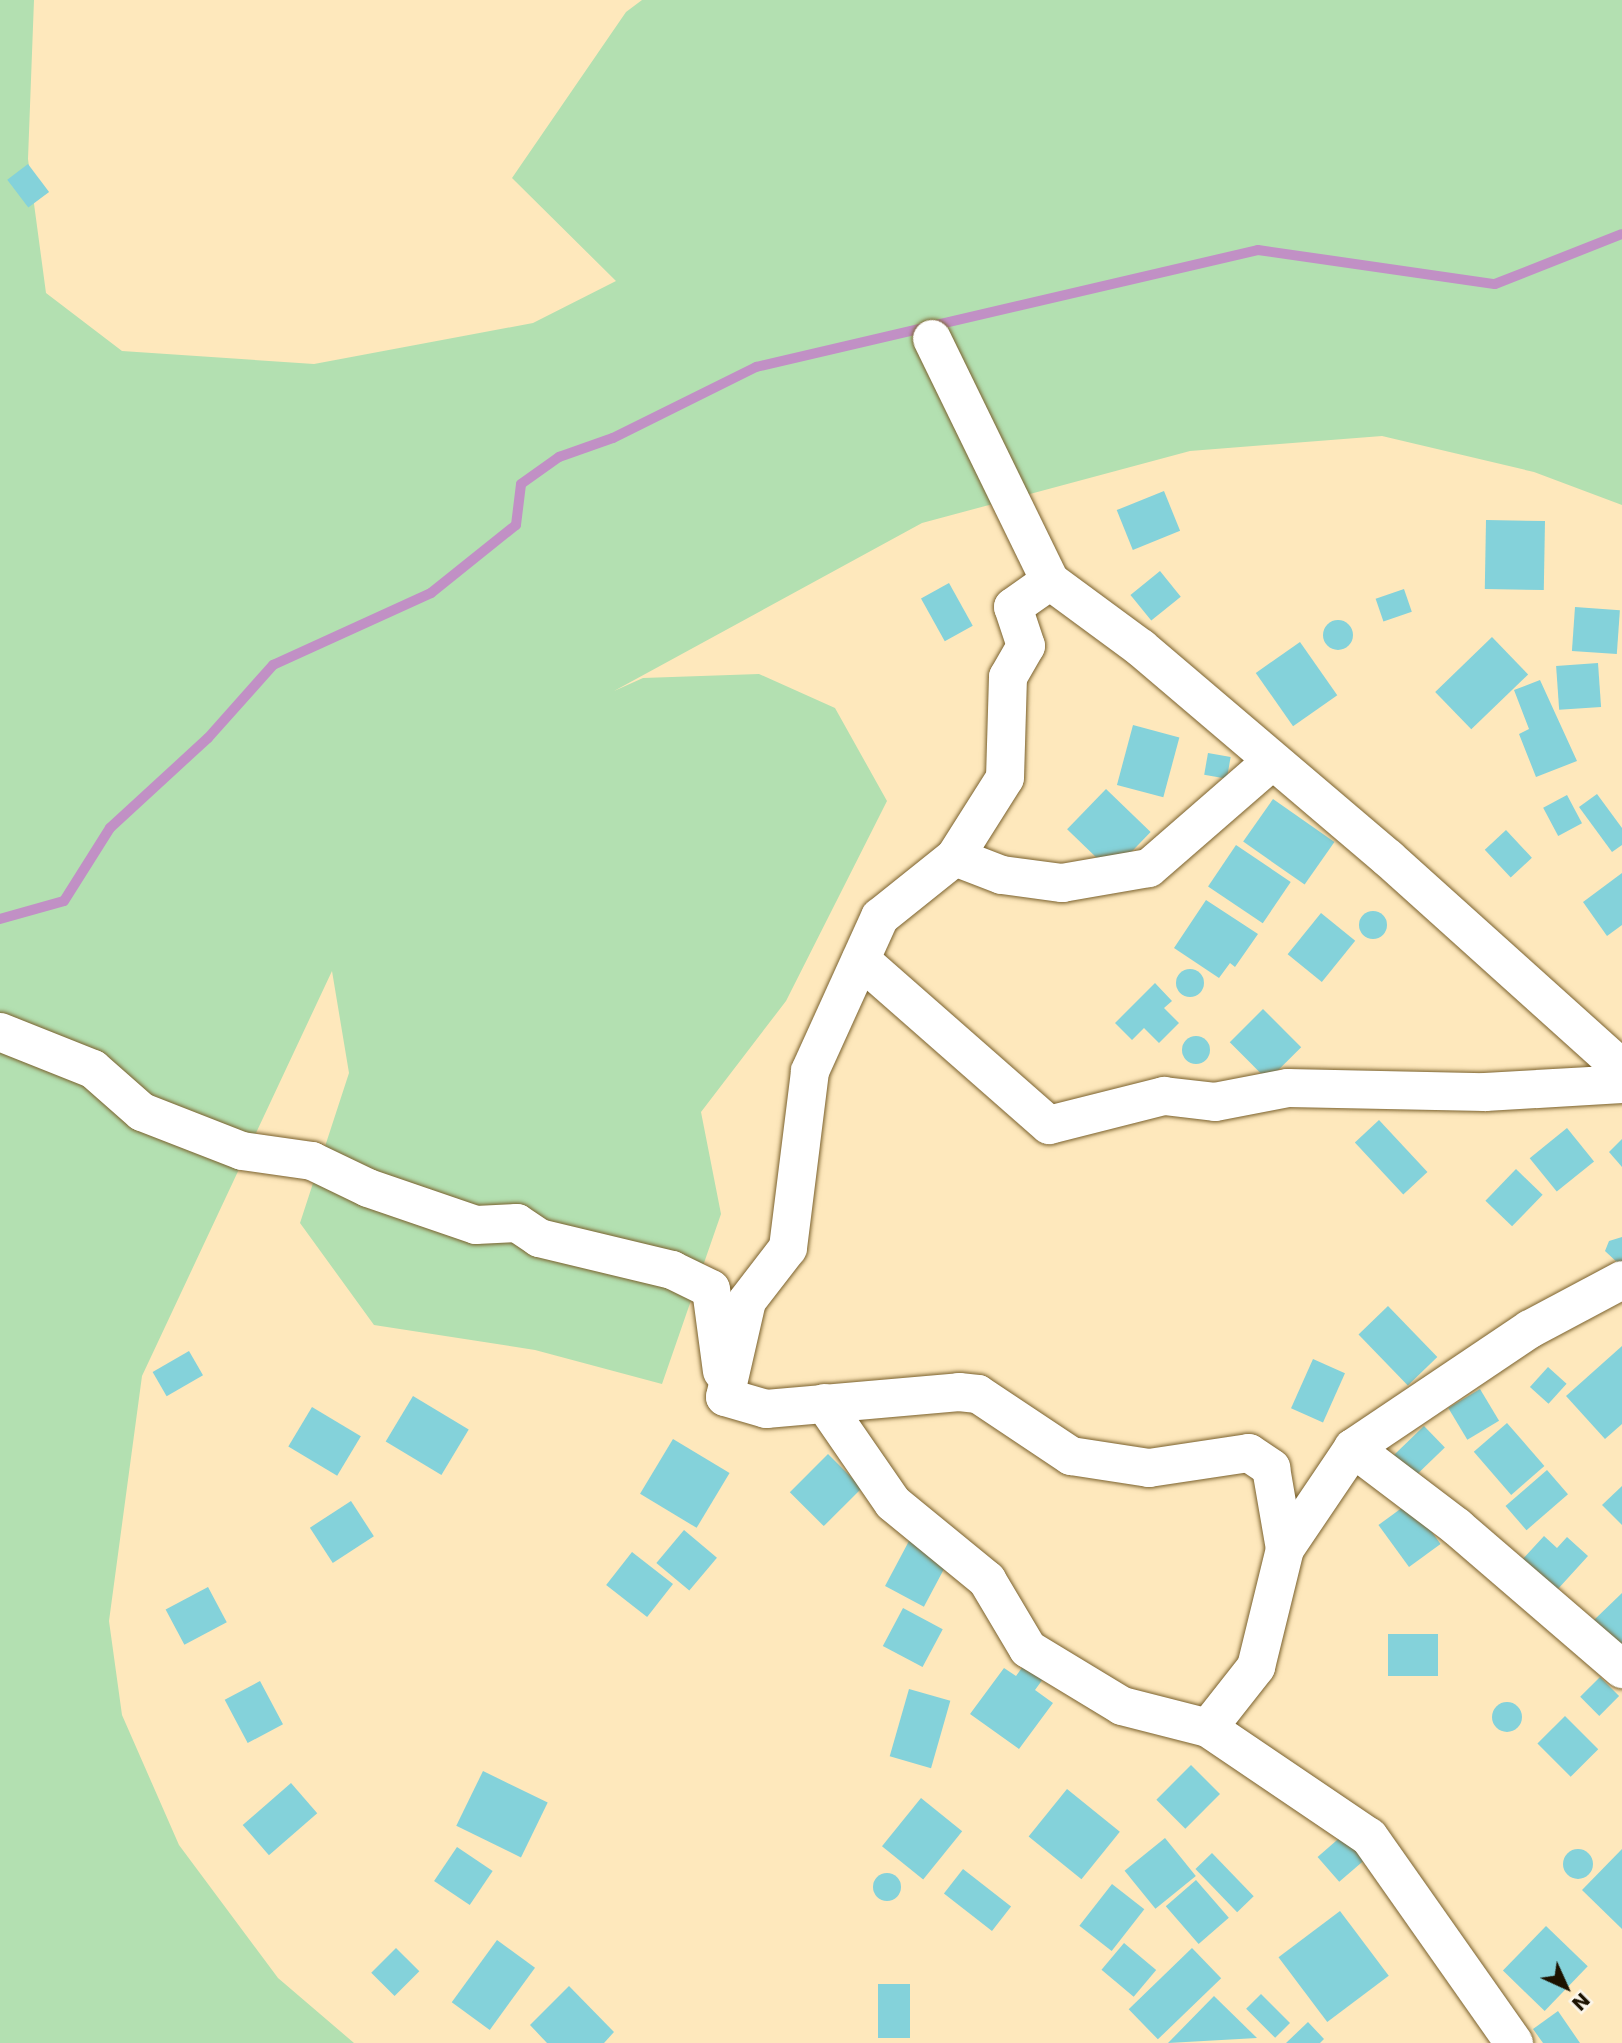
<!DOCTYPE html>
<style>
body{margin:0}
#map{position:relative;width:1622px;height:2043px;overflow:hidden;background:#fee8bc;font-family:"DejaVu Sans",sans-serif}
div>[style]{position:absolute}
.green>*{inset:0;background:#b3e0b1}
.stream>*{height:10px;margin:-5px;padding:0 5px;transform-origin:5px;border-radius:5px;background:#c190c5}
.building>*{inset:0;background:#84d2da;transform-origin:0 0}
.round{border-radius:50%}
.roads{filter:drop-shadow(0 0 2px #7a612d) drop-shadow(0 0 2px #7a612d)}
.street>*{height:38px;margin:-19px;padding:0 19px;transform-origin:19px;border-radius:19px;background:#fff}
span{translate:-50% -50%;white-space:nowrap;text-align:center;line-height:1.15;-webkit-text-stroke:7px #fcf7ec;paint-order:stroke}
.north{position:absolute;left:1531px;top:1952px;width:70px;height:70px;-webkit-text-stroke:5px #fcf7ec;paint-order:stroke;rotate:135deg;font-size:19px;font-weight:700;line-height:28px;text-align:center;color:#1c1200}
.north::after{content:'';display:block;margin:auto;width:24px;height:32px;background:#1c1200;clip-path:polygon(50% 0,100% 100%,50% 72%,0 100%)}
</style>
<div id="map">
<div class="green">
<div style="clip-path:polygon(0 0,34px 0,28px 159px,46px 293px,122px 351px,314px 364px,533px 323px,616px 281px,512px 178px,626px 12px,642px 0,1622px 0,1622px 505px,1534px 472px,1382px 436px,1190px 451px,922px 523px,614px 691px,643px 678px,759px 674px,835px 708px,887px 801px,786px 1001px,701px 1112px,721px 1214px,662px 1384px,535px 1350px,374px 1325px,300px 1223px,349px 1073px,332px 971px,142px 1376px,109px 1621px,122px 1715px,179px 1845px,278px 1978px,354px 2043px,0 2043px)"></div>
</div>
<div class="stream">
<div style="left:0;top:919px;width:66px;rotate:-15.7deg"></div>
<div style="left:64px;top:901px;width:86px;rotate:-57.8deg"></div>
<div style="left:110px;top:828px;width:133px;rotate:-42.6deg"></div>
<div style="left:208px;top:738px;width:98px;rotate:-48.3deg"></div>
<div style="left:273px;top:665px;width:174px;rotate:-24.5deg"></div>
<div style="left:431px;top:593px;width:109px;rotate:-38.7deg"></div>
<div style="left:516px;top:525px;width:41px;rotate:-83deg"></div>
<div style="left:521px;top:484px;width:47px;rotate:-35.4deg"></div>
<div style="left:559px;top:457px;width:57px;rotate:-19.4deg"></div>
<div style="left:613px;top:438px;width:160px;rotate:-26.4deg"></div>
<div style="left:756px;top:367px;width:515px;rotate:-13.12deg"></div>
<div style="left:1258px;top:250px;width:239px;rotate:8.2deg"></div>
<div style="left:1495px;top:284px;width:136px;rotate:-21.5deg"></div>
</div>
<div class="building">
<div style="left:28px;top:164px;width:35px;height:26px;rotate:53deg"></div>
<div style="left:1164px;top:491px;width:43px;height:51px;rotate:68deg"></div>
<div style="left:1486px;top:520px;width:59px;height:69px;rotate:1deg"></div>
<div style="left:1160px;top:571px;width:33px;height:38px;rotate:51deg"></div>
<div style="left:949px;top:583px;width:49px;height:32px;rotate:61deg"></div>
<div style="left:1404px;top:589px;width:24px;height:30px;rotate:71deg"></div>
<div style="left:1575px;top:607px;width:45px;height:44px;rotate:4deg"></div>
<div class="round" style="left:1323px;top:620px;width:30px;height:30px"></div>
<div style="left:1492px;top:637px;width:52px;height:79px;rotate:46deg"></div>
<div style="left:1300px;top:642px;width:65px;height:54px;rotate:55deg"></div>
<div style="left:1598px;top:663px;width:44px;height:42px;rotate:86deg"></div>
<div style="clip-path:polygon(1540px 680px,1577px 761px,1536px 777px,1519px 734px,1529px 729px,1514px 690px)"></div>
<div style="left:1133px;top:725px;width:48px;height:62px;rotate:15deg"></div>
<div style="left:1208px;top:753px;width:23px;height:22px;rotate:10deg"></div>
<div style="left:1106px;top:789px;width:62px;height:56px;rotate:44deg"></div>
<div style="clip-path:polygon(1597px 794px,1622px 828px,1622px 845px,1612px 852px,1579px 807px)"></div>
<div style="left:1567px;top:795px;width:32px;height:27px;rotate:62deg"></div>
<div style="left:1273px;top:799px;width:75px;height:52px;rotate:35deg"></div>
<div style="left:1506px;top:830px;width:38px;height:29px;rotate:47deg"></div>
<div style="left:1236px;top:845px;width:66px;height:50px;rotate:34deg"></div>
<div style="clip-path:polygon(1622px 873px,1622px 925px,1607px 936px,1583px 902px)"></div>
<div style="clip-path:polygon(1206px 900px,1258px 934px,1235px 967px,1230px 963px,1219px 978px,1174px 948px)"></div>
<div class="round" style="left:1359px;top:911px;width:28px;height:28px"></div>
<div style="left:1321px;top:913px;width:44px;height:53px;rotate:39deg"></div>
<div class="round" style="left:1176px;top:969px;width:28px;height:28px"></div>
<div style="clip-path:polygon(1155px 983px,1172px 1001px,1164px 1008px,1179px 1023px,1159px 1043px,1144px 1028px,1132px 1040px,1115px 1023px)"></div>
<div style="left:1263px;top:1009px;width:54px;height:47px;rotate:45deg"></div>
<div class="round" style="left:1182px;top:1036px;width:28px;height:28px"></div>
<div style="left:1379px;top:1120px;width:71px;height:33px;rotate:47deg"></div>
<div style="left:1567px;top:1128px;width:43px;height:48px;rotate:51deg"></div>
<div style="clip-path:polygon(1622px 1139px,1622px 1167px,1609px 1152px)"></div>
<div style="left:1516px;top:1169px;width:37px;height:44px;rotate:44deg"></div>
<div style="clip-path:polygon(1622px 1237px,1622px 1265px,1620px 1265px,1605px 1251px,1609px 1241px)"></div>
<div style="left:1388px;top:1306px;width:71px;height:41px;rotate:46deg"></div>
<div style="clip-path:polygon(1622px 1346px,1622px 1424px,1605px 1439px,1566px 1396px)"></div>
<div style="left:189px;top:1351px;width:28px;height:42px;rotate:60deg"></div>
<div style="left:1313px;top:1359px;width:35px;height:54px;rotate:24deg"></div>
<div style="left:1548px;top:1367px;width:25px;height:27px;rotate:42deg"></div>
<div style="left:1480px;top:1389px;width:37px;height:37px;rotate:59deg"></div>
<div style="left:413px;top:1396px;width:65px;height:53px;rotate:31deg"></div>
<div style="left:312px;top:1407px;width:57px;height:46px;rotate:31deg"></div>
<div style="left:1507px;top:1423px;width:57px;height:44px;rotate:49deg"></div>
<div style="left:1424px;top:1426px;width:30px;height:49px;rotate:46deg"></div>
<div style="left:673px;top:1439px;width:66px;height:64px;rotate:31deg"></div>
<div style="left:828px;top:1454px;width:48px;height:54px;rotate:45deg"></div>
<div style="left:1547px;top:1470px;width:32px;height:55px;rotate:49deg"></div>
<div style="clip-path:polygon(1622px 1486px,1622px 1525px,1602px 1505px)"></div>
<div style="left:351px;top:1501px;width:42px;height:49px;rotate:57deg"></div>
<div style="left:1410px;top:1502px;width:52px;height:39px;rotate:54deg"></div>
<div style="left:684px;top:1530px;width:43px;height:43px;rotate:40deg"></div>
<div style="clip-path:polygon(1544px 1536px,1557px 1548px,1567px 1537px,1588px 1556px,1557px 1590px,1521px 1561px)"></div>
<div style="left:909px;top:1541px;width:44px;height:51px;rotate:28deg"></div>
<div style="left:632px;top:1552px;width:52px;height:42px;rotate:38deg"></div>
<div style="left:208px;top:1587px;width:40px;height:48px;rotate:62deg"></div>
<div style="clip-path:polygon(1622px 1593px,1622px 1648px,1594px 1620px)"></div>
<div style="left:903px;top:1608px;width:45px;height:43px;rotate:28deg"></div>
<div style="left:1388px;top:1634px;width:50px;height:42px"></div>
<div style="clip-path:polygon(1024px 1665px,1043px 1679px,1035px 1690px,1053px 1703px,1019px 1749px,970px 1714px,1004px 1668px,1016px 1676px)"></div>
<div style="left:1600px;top:1677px;width:27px;height:28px;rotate:45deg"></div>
<div style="left:260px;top:1681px;width:49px;height:40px;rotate:62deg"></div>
<div style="left:909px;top:1689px;width:43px;height:70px;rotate:16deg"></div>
<div class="round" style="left:1492px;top:1702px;width:30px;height:30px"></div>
<div style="left:1565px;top:1716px;width:47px;height:39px;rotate:45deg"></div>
<div style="left:1191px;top:1765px;width:41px;height:49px;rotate:45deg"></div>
<div style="left:483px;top:1771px;width:72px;height:61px;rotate:26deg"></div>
<div style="left:291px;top:1783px;width:40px;height:64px;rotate:49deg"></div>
<div style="left:1067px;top:1789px;width:68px;height:61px;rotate:39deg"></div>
<div style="left:921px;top:1798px;width:53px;height:62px;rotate:39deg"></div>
<div style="left:1344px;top:1834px;width:33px;height:35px;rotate:49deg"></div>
<div style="left:1165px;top:1838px;width:49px;height:52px;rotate:51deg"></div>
<div style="left:457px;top:1847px;width:43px;height:41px;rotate:34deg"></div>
<div class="round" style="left:1563px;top:1849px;width:30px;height:30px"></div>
<div style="clip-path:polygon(1622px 1849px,1622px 1929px,1582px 1890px)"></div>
<div style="left:1212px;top:1853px;width:60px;height:23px;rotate:46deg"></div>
<div style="left:963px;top:1869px;width:61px;height:31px;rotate:38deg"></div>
<div class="round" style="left:873px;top:1873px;width:28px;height:28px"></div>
<div style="left:1196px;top:1880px;width:50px;height:40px;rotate:49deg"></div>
<div style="left:1112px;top:1884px;width:41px;height:53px;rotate:38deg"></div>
<div style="left:1340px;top:1911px;width:81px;height:77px;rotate:53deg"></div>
<div style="left:1546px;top:1926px;width:58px;height:62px;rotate:44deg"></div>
<div style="left:497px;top:1940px;width:47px;height:77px;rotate:36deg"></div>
<div style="left:1124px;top:1943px;width:42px;height:35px;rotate:40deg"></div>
<div style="left:396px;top:1948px;width:33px;height:35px;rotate:45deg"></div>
<div style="left:1192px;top:1948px;width:42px;height:88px;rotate:46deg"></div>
<div style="left:878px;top:1984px;width:32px;height:54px"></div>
<div style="clip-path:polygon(569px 1986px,614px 2032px,604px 2043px,547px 2043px,530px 2025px)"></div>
<div style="left:1261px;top:1994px;width:41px;height:21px;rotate:45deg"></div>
<div style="clip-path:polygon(1214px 1996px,1257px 2038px,1168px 2043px)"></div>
<div style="clip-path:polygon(1558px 2011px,1580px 2043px,1543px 2043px,1533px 2029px)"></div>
<div style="clip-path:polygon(1308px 2022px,1324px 2039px,1320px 2043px,1286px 2043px)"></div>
</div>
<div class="roads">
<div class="street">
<div style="left:932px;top:339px;width:269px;rotate:64deg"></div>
<div style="left:1050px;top:581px;width:113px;rotate:36.4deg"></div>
<div style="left:1141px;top:648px;width:324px;rotate:40.4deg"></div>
<div style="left:1388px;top:858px;width:315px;rotate:42deg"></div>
<div style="left:955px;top:857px;width:50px;rotate:21deg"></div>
<div style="left:1002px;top:875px;width:61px;rotate:7.6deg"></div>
<div style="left:1062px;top:883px;width:88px;rotate:-9.8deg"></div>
<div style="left:1149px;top:868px;width:163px;rotate:-41deg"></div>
<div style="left:861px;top:960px;width:250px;rotate:41.3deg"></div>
<div style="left:1049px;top:1125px;width:119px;rotate:-14.2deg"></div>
<div style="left:1164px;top:1096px;width:51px;rotate:6.7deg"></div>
<div style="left:1215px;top:1102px;width:74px;rotate:-10.9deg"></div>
<div style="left:1288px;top:1088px;width:197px;rotate:1.2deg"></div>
<div style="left:1485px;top:1092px;width:137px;rotate:-3.3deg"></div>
<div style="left:0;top:1032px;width:100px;rotate:21.7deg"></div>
<div style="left:93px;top:1069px;width:65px;rotate:41.3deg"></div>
<div style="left:142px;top:1112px;width:107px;rotate:21.3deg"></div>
<div style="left:242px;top:1151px;width:71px;rotate:8.1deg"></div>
<div style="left:312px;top:1161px;width:62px;rotate:25.7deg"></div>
<div style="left:368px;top:1188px;width:114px;rotate:18.9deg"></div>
<div style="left:476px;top:1225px;width:41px;rotate:-2.8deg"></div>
<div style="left:517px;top:1223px;width:27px;rotate:34deg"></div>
<div style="left:539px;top:1238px;width:137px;rotate:13.5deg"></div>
<div style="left:672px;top:1270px;width:43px;rotate:26deg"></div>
<div style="left:711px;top:1289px;width:83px;rotate:82.4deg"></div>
<div style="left:725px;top:1397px;width:98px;rotate:-77.1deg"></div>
<div style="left:747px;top:1301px;width:67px;rotate:-52.3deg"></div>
<div style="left:788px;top:1248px;width:178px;rotate:-82.9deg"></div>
<div style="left:810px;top:1071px;width:169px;rotate:-65.6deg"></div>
<div style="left:880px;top:917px;width:96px;rotate:-38.7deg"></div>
<div style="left:955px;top:857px;width:93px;rotate:-57.7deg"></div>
<div style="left:1005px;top:778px;width:101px;rotate:-88.3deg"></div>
<div style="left:1008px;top:677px;width:36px;rotate:-60deg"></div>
<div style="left:1026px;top:646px;width:41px;rotate:-108.4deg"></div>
<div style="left:1013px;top:607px;width:45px;rotate:-35.1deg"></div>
<div style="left:725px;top:1397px;width:43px;rotate:16.3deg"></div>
<div style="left:766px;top:1409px;width:194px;rotate:-5deg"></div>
<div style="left:959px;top:1392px;width:19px;rotate:6deg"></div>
<div style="left:978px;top:1394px;width:112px;rotate:33.7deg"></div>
<div style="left:1071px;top:1456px;width:79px;rotate:8.7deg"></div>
<div style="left:1149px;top:1468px;width:101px;rotate:-8.5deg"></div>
<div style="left:1249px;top:1453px;width:27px;rotate:34deg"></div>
<div style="left:1271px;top:1468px;width:82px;rotate:80.2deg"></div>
<div style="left:824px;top:1403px;width:121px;rotate:55.4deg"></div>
<div style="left:893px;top:1503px;width:122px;rotate:39.3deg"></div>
<div style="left:987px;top:1580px;width:80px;rotate:59.3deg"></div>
<div style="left:1028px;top:1649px;width:110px;rotate:31.2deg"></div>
<div style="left:1122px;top:1706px;width:89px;rotate:14.3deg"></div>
<div style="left:1353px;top:1448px;width:131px;rotate:37.2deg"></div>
<div style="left:1457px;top:1527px;width:218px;rotate:40.7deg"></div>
<div style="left:1514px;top:2043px;width:252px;rotate:-125.1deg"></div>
<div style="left:1369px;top:1837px;width:194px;rotate:-145.9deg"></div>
<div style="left:1208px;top:1728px;width:78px;rotate:-51.8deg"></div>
<div style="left:1256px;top:1667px;width:122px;rotate:-76.2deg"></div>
<div style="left:1285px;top:1549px;width:122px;rotate:-56deg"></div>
<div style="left:1353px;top:1448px;width:213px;rotate:-33.9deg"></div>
<div style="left:1530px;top:1329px;width:104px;rotate:-28deg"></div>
</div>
</div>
<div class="north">N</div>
</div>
